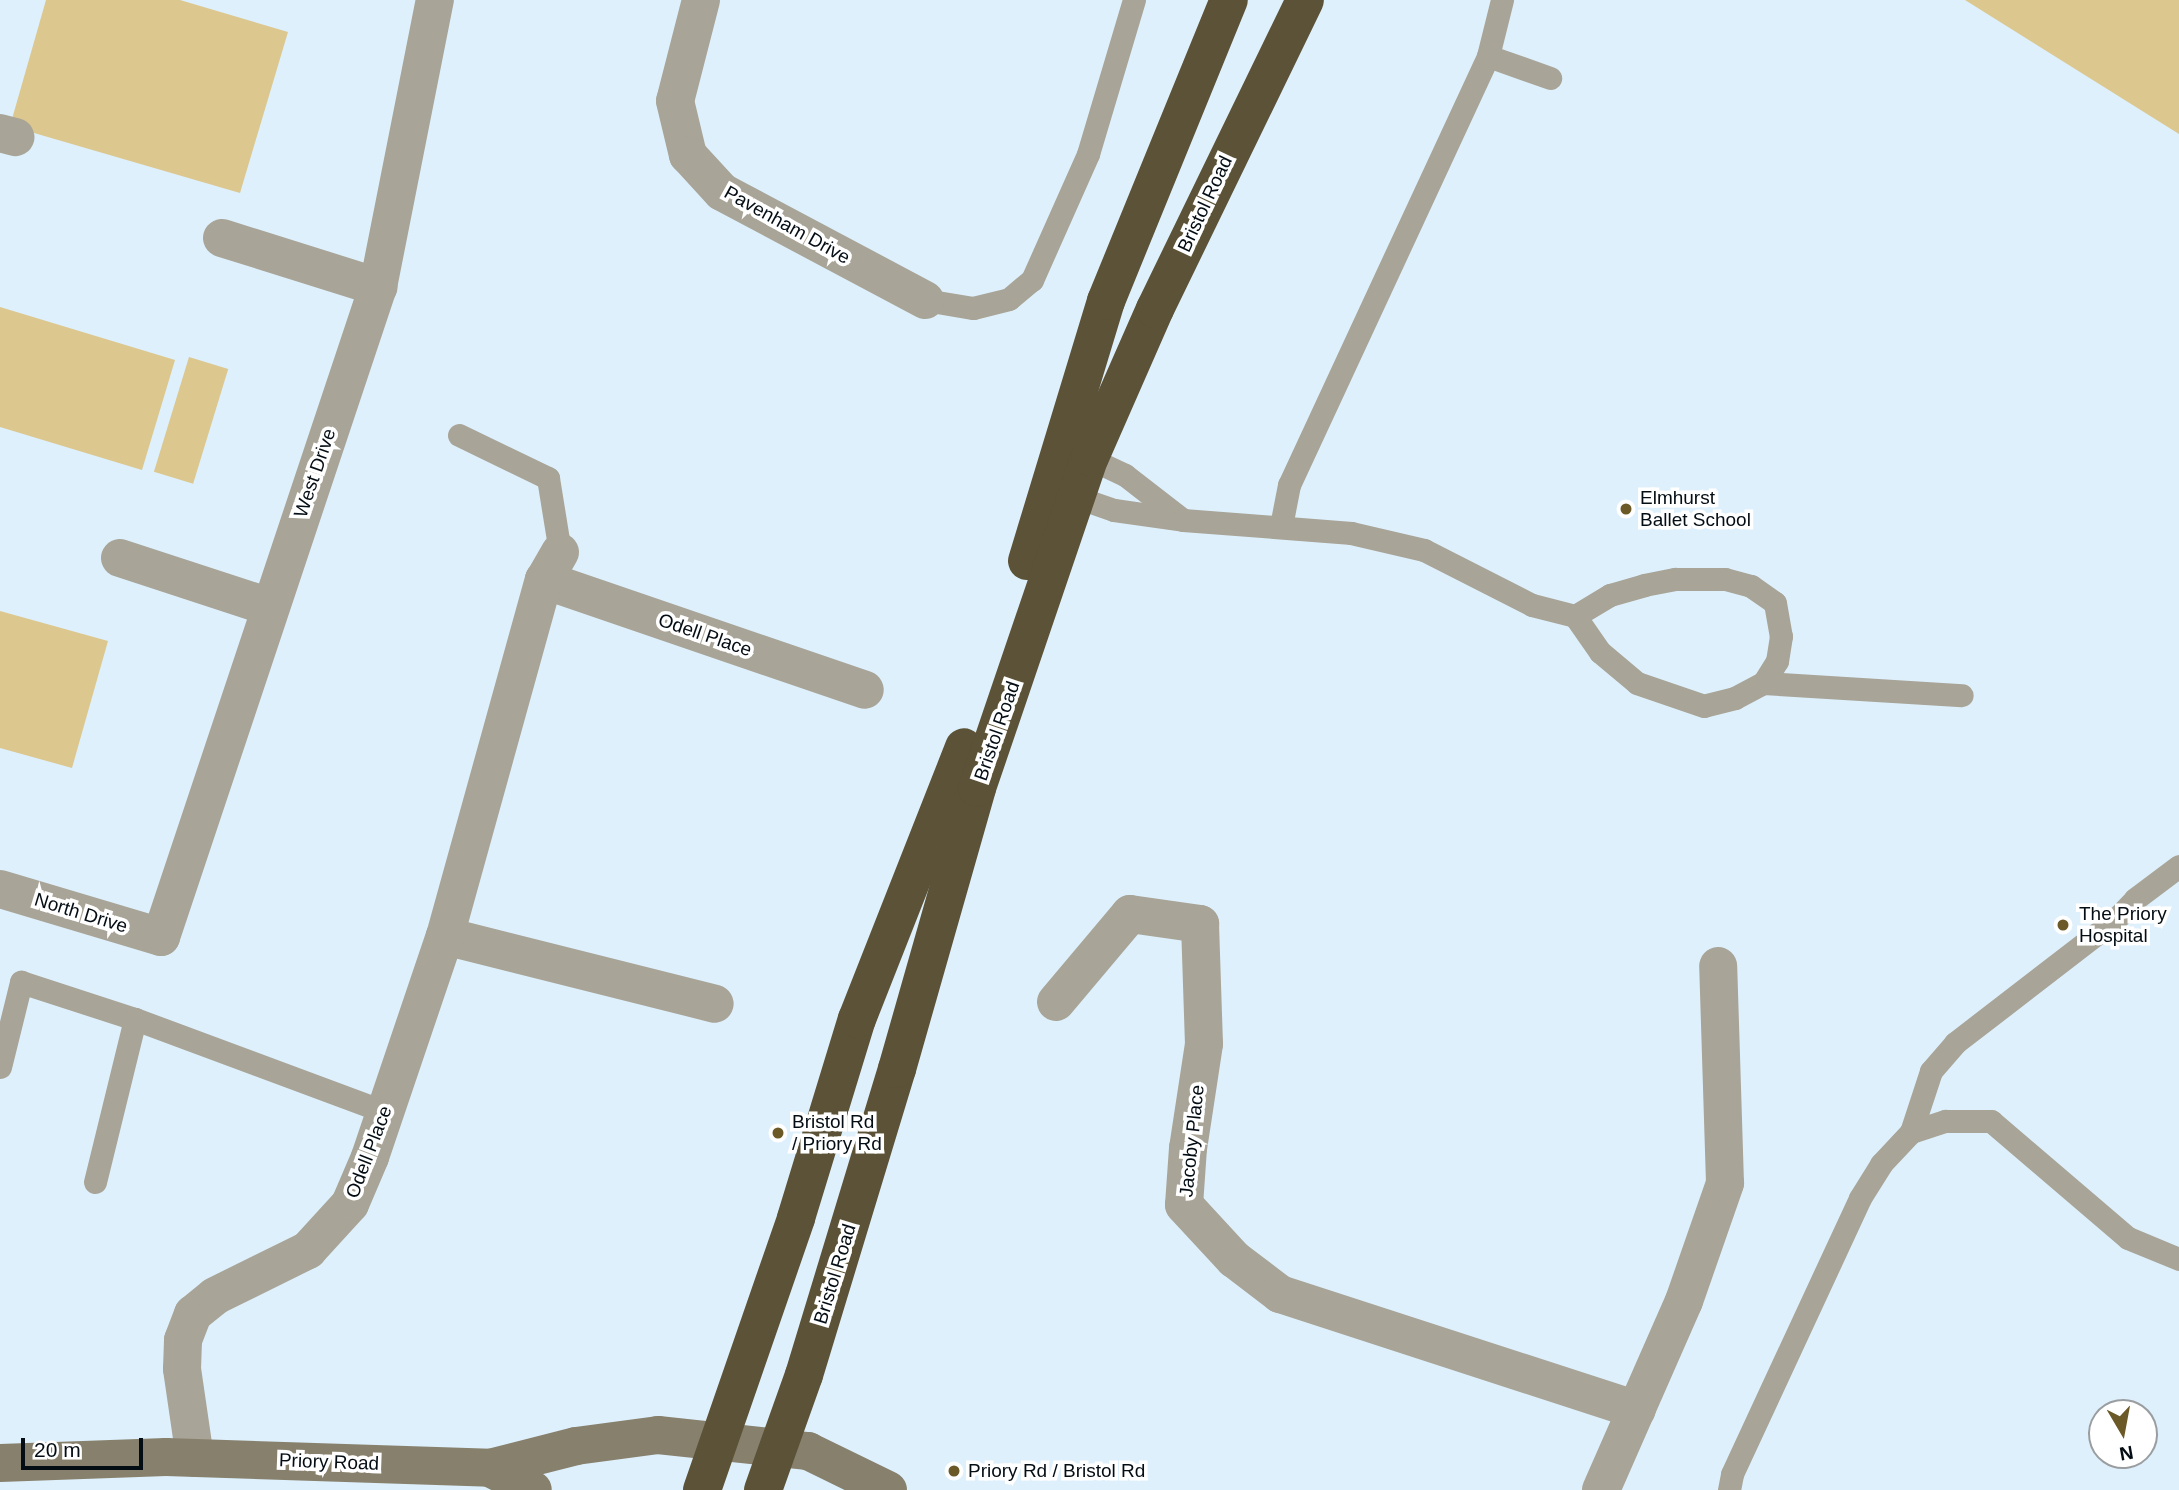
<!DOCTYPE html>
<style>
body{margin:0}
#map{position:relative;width:2179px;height:1490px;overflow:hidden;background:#def0fc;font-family:Arial,sans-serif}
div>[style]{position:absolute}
.green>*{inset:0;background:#dcc78f;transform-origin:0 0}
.lane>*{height:23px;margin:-11.5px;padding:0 11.5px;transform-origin:11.5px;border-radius:11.5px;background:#a8a497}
.street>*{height:38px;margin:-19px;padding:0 19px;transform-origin:19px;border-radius:19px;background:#a8a497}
.secondary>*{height:38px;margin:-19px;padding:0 19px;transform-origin:19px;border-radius:19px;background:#87806d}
.highway>*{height:38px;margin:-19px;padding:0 19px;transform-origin:19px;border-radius:19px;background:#5c5237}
.dots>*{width:19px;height:19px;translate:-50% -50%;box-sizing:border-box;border:4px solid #fff;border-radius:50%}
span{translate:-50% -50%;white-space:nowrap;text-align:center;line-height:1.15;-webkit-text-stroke:7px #fff;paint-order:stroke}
.street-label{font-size:19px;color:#040d14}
.poi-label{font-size:19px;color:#040d14}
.left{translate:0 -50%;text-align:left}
.north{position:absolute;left:2088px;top:1399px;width:70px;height:70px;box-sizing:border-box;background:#fff;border:2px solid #9b9ea1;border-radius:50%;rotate:170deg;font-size:19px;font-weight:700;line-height:28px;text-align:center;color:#040d14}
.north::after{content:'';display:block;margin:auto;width:24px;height:32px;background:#6b5a28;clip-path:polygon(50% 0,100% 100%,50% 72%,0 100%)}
.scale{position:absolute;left:21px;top:1438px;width:122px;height:32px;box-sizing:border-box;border:4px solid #040d14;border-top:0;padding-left:9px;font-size:21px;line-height:24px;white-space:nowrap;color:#040d14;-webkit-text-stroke:5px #fff;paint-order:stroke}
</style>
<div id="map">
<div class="green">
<div style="clip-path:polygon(46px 0,180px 0,288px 32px,240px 193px,10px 126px)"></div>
<div style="clip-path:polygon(1965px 0,2179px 0,2179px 134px)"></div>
<div style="clip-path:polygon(0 307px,175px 360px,142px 470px,0 427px)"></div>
<div style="left:189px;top:357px;width:41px;height:120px;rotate:17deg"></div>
<div style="clip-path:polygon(0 611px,108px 641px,72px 768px,0 748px)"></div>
</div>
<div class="lane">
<div style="left:1488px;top:56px;width:66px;rotate:19.5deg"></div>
<div style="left:925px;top:300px;width:49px;rotate:9.5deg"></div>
<div style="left:973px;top:308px;width:37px;rotate:-14deg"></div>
<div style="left:1009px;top:299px;width:30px;rotate:-40deg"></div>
<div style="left:1032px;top:280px;width:138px;rotate:-66deg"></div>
<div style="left:1088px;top:154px;width:161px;rotate:-73.4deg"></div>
<div style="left:459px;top:435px;width:99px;rotate:25.8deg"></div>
<div style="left:548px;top:478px;width:75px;rotate:80.8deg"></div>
<div style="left:1065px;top:493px;width:52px;rotate:19.1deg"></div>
<div style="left:1114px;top:510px;width:70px;rotate:8.2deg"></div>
<div style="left:1183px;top:520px;width:73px;rotate:-142.2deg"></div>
<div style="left:1125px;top:475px;width:52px;rotate:-154.9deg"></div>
<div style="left:1183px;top:520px;width:169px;rotate:4.4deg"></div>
<div style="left:1351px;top:533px;width:75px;rotate:13.1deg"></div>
<div style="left:1424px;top:550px;width:121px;rotate:27deg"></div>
<div style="left:1532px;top:605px;width:44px;rotate:14.3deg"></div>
<div style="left:1575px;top:616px;width:41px;rotate:-31deg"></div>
<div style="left:1610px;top:595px;width:35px;rotate:-16deg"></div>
<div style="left:1644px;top:585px;width:32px;rotate:-11deg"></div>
<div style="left:1675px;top:579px;width:50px"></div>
<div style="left:1725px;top:579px;width:27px;rotate:15deg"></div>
<div style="left:1751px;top:586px;width:29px;rotate:35deg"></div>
<div style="left:1775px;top:603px;width:34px;rotate:80deg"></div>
<div style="left:1781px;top:636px;width:25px;rotate:99deg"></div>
<div style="left:1777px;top:661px;width:26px;rotate:122deg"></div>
<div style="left:1763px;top:683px;width:32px;rotate:152deg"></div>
<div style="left:1735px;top:698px;width:32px;rotate:166deg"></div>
<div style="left:1704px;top:706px;width:71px;rotate:-161.1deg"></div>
<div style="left:1637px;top:683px;width:48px;rotate:-140deg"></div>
<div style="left:1600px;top:652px;width:44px;rotate:-124.8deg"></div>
<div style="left:1281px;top:526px;width:42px;rotate:-79deg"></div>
<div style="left:1289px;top:485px;width:473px;rotate:-65.1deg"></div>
<div style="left:1488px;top:56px;width:58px;rotate:-76deg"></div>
<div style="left:1763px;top:683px;width:199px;rotate:3.5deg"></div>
<div style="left:0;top:1067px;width:88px;rotate:-76.1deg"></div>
<div style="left:21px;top:982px;width:120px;rotate:18deg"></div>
<div style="left:135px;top:1019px;width:267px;rotate:20.4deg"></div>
<div style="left:1911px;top:1132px;width:64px;rotate:-71.8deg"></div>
<div style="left:1931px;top:1071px;width:37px;rotate:-49deg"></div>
<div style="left:1955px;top:1043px;width:202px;rotate:-37.6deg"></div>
<div style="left:2115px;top:920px;width:29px;rotate:-46deg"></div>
<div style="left:2135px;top:899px;width:55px;rotate:-36.9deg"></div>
<div style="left:95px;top:1182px;width:168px;rotate:-76.2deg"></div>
<div style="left:1729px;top:1490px;width:16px;rotate:-79deg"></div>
<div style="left:1732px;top:1474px;width:304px;rotate:-65.1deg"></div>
<div style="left:1860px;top:1198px;width:40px;rotate:-58deg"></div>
<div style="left:1881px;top:1164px;width:44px;rotate:-46.8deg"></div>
<div style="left:1911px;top:1132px;width:36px;rotate:-18deg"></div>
<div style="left:1945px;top:1121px;width:46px"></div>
<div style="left:1991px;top:1121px;width:180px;rotate:40.5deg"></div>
<div style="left:2128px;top:1238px;width:55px;rotate:22.4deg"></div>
</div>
<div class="street">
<div style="left:701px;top:0;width:104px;rotate:104.4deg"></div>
<div style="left:675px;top:101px;width:56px;rotate:76.5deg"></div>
<div style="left:688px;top:155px;width:50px;rotate:47.4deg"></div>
<div style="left:722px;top:192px;width:230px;rotate:28deg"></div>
<div style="left:0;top:133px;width:16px;rotate:15deg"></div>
<div style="left:222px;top:238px;width:164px;rotate:17.4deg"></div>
<div style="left:120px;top:558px;width:158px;rotate:18.1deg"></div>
<div style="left:544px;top:580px;width:339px;rotate:18.9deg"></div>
<div style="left:0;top:889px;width:168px;rotate:16.6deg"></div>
<div style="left:161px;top:937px;width:685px;rotate:-71.54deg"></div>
<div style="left:378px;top:287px;width:293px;rotate:-78.8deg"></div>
<div style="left:445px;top:936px;width:278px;rotate:14.1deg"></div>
<div style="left:1056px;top:1002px;width:115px;rotate:-49.9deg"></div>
<div style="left:1130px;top:914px;width:71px;rotate:8.1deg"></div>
<div style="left:1200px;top:924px;width:120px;rotate:88.1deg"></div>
<div style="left:1204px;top:1044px;width:105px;rotate:98.7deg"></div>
<div style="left:1188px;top:1148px;width:57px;rotate:94deg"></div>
<div style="left:1184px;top:1205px;width:74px;rotate:47.2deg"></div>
<div style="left:1234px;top:1259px;width:58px;rotate:37.3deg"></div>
<div style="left:1280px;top:1294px;width:375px;rotate:18deg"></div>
<div style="left:195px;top:1458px;width:90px;rotate:-98.3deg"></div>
<div style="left:182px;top:1369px;width:29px;rotate:-88deg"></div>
<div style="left:183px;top:1340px;width:28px;rotate:-69deg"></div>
<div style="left:193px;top:1314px;width:28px;rotate:-39deg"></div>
<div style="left:215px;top:1296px;width:104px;rotate:-26.3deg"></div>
<div style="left:308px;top:1250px;width:62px;rotate:-47.6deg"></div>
<div style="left:350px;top:1204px;width:51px;rotate:-66.9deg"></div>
<div style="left:370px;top:1157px;width:233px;rotate:-71.3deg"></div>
<div style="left:445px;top:936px;width:370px;rotate:-74.5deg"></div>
<div style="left:544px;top:580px;width:32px;rotate:-60deg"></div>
<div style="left:1601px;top:1490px;width:206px;rotate:-66.3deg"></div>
<div style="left:1684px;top:1301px;width:125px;rotate:-70.8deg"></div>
<div style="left:1725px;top:1183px;width:217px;rotate:-91.8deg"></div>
</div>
<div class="secondary">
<div style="left:0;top:1463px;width:166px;rotate:-2.1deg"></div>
<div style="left:166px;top:1457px;width:324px;rotate:1.9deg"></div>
<div style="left:490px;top:1468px;width:89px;rotate:-14.3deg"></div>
<div style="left:576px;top:1446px;width:83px;rotate:-7.6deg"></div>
<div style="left:658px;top:1435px;width:151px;rotate:6.1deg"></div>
<div style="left:808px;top:1451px;width:89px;rotate:26deg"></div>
<div style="left:490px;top:1468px;width:48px;rotate:27.1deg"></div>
</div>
<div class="highway">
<div style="left:1027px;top:561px;width:272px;rotate:-73.1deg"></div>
<div style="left:1106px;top:301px;width:325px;rotate:-67.8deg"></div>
<div style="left:702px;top:1490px;width:288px;rotate:-70.9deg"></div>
<div style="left:796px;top:1218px;width:208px;rotate:-73deg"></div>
<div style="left:857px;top:1019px;width:292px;rotate:-68.5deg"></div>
<div style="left:763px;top:1490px;width:122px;rotate:-70.4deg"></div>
<div style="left:804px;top:1375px;width:320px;rotate:-73.1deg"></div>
<div style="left:897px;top:1069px;width:292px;rotate:-74.1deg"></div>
<div style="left:977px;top:788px;width:350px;rotate:-71.2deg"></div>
<div style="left:1090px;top:457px;width:162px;rotate:-66.3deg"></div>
<div style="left:1155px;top:309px;width:343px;rotate:-64.1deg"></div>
</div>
<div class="dots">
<div style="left:1626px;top:509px;background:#6b5a28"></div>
<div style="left:2063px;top:925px;background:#6b5a28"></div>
<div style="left:778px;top:1133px;background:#6b5a28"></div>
<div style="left:954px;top:1471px;background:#6b5a28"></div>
</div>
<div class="street-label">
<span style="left:1205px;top:204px;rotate:-65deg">Bristol Road</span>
<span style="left:787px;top:225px;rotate:29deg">Pavenham Drive</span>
<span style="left:315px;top:473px;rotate:-71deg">West Drive</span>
<span style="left:705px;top:635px;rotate:19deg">Odell Place</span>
<span style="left:997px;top:731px;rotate:-71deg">Bristol Road</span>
<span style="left:81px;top:913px;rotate:17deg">North Drive</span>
<span style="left:1192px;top:1141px;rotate:-84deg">Jacoby Place</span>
<span style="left:369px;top:1152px;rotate:-69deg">Odell Place</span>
<span style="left:835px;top:1274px;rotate:-73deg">Bristol Road</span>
<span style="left:329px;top:1462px;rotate:2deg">Priory Road</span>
</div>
<div class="poi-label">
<span class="left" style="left:1640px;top:509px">Elmhurst<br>Ballet School</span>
<span class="left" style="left:2079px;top:925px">The Priory<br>Hospital</span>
<span class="left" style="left:792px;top:1133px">Bristol Rd<br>/ Priory Rd</span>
<span class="left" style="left:968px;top:1471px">Priory Rd / Bristol Rd</span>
</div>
<div class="north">N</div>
<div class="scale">20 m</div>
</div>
